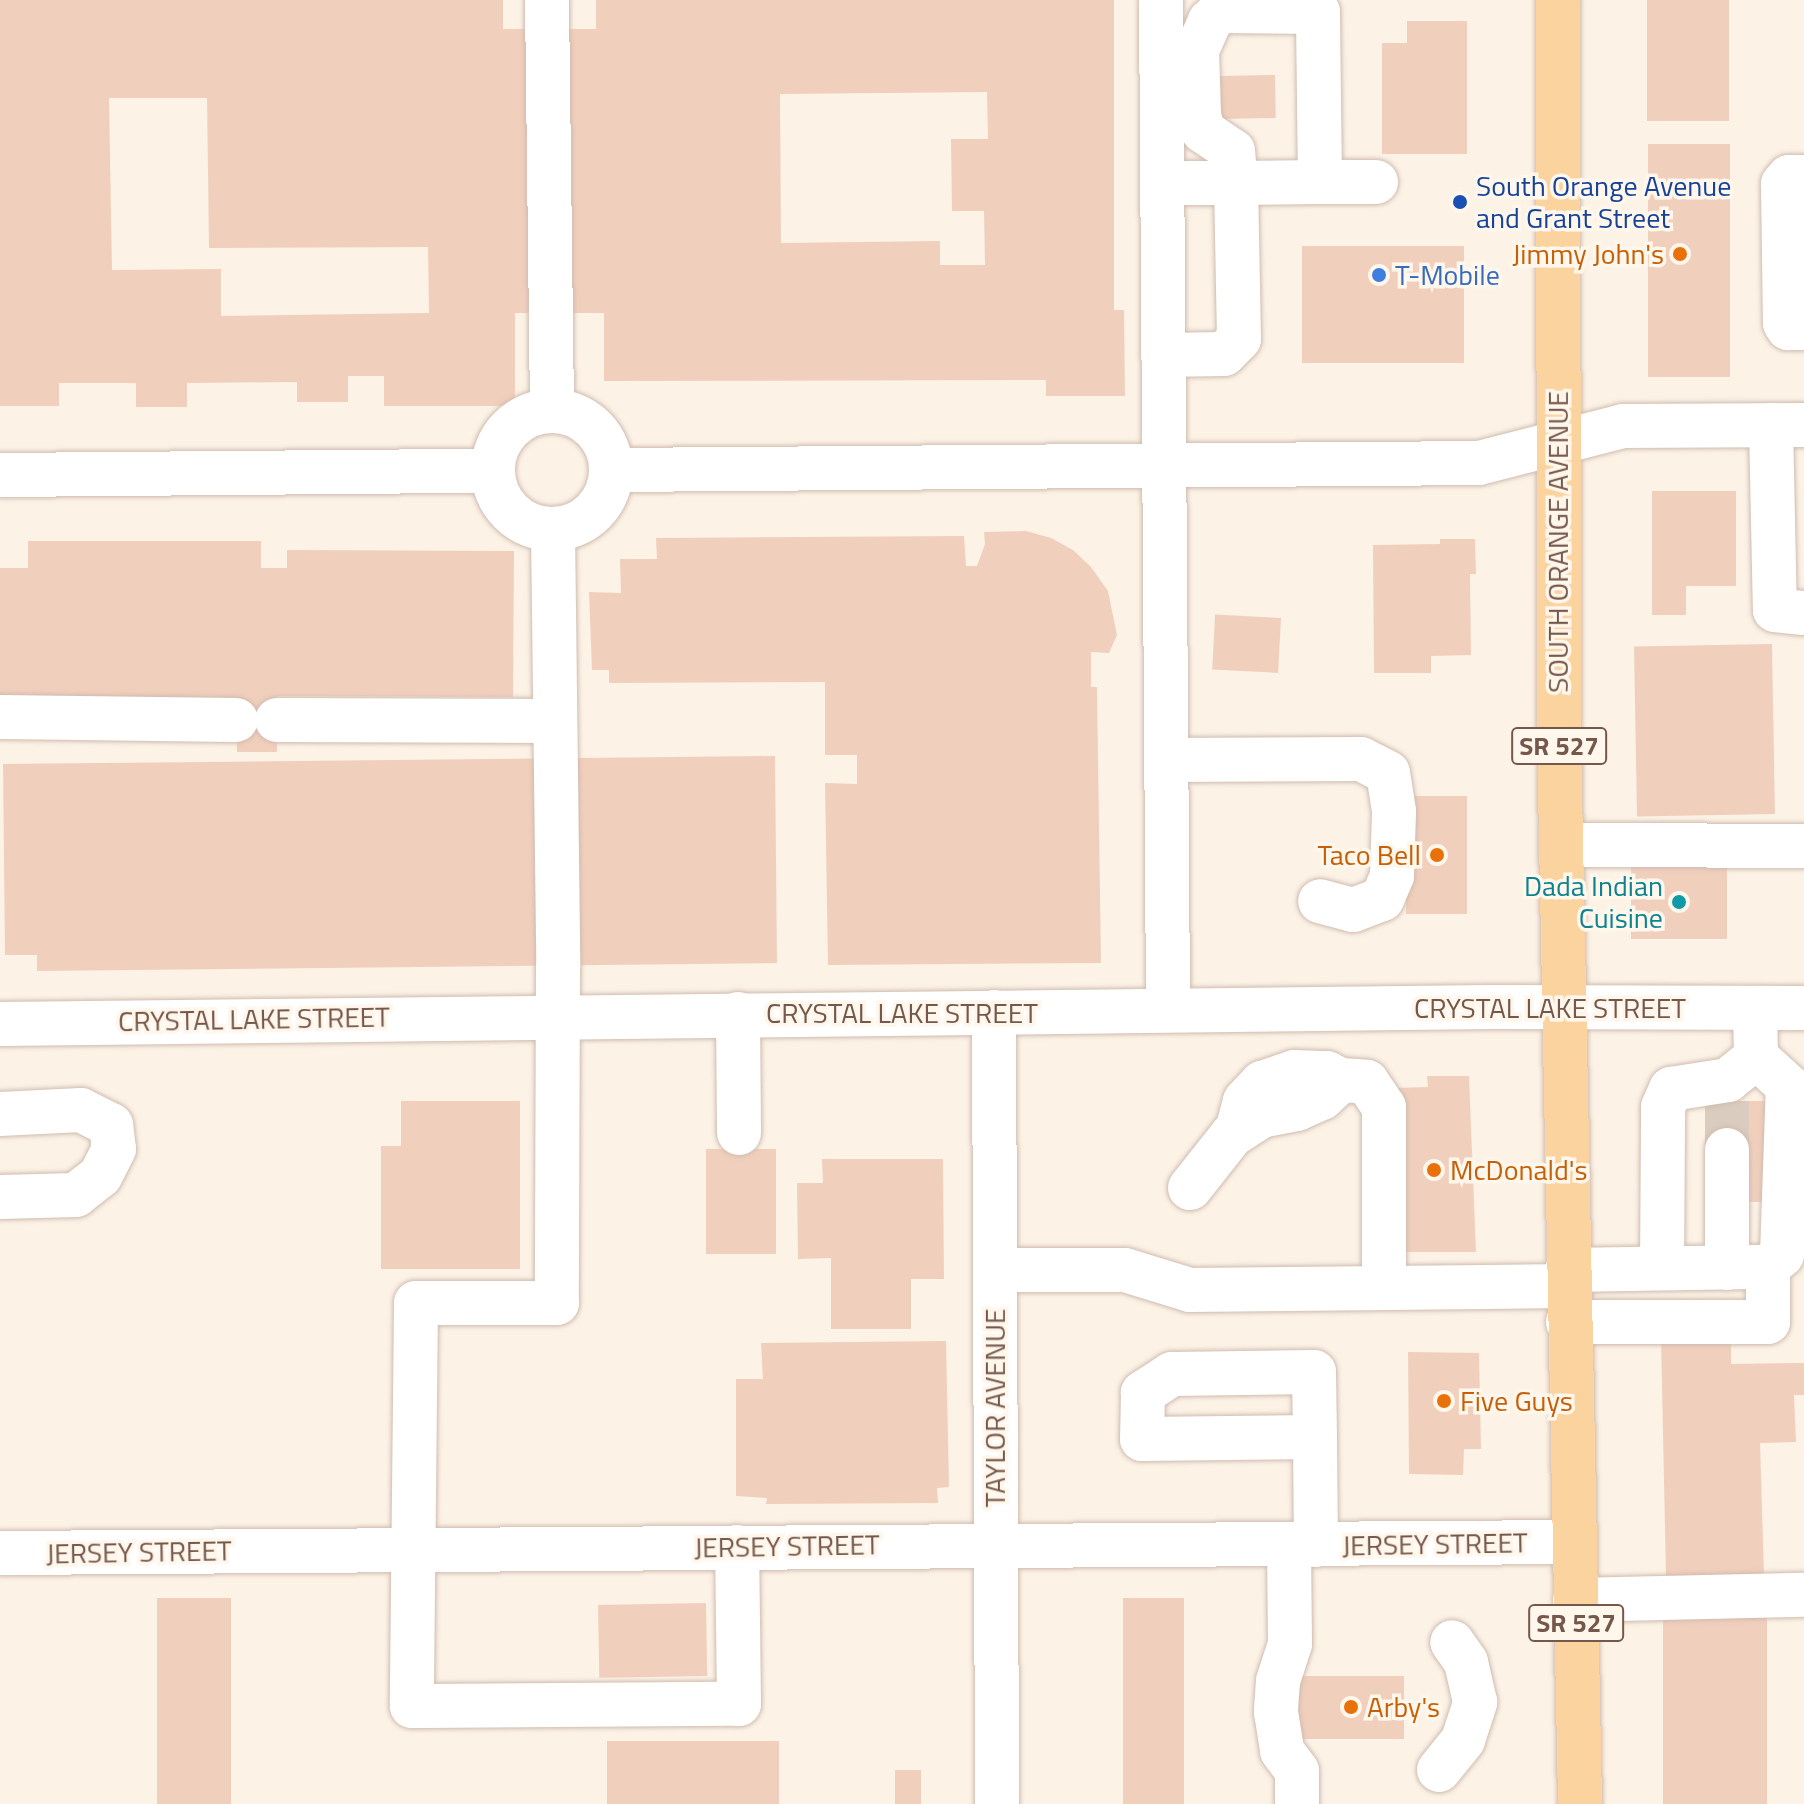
<!DOCTYPE html>
<style>
body{margin:0}
#map{position:relative;width:1804px;height:1804px;overflow:hidden;background:#fcf2e6;font-family:"Titillium Web",sans-serif}
div>[style]{position:absolute}
.building>*{inset:0;background:#f1cfbd;transform-origin:0 0}
.minor-tunnel>*{height:44px;margin-top:-22px;transform-origin:0;background:repeating-linear-gradient(90deg,#daccbf 0 44px,transparent 0 66px)}
.roads{filter:drop-shadow(0 0 2px #d0bcaf) drop-shadow(0 0 2px #d0bcaf)}
.minor>*{height:44px;margin:-22px;padding:0 22px;transform-origin:22px;border-radius:22px;background:#fff}
.minor>.ring{margin:-22px;padding:0;box-sizing:content-box;background:none;border:44px solid #fff;border-radius:50%}
.major>*{height:44px;margin:-22px;padding:0 22px;transform-origin:22px;border-radius:22px;background:#fad39f}
.dots>*{width:22px;height:22px;translate:-50% -50%;box-sizing:border-box;border:4px solid #fff6ec;border-radius:50%}
span{translate:-50% -50%;white-space:nowrap;text-align:center;line-height:1.15;-webkit-text-stroke:7px #fff6ec;paint-order:stroke}
.shield-label span{padding:2px 6px;background:#fff6ec;border:2px solid;border-radius:6px;-webkit-text-stroke-width:0}
.shield-label{font-size:26px;color:#75584b;font-weight:700}
.transit-label{font-size:28px;color:#164399}
.left{translate:0 -50%;text-align:left}
.food-label{font-size:28px;color:#c56008}
.right{translate:-100% -50%;text-align:right}
.shop-label{font-size:28px;color:#366cbe}
.street-label{font-size:28px;color:#75584b}
.culture-label{font-size:28px;color:#0d838f}
</style>
<div id="map">
<div class="building">
<div style="clip-path:polygon(evenodd,0 0,503px 0,503px 29px,596px 29px,596px 0,1114px 0,1114px 310px,1124px 310px,1125px 396px,1046px 396px,1046px 380px,604px 381px,604px 313px,515px 313px,515px 406px,384px 406px,384px 376px,348px 376px,348px 402px,297px 402px,297px 382px,187px 383px,187px 407px,136px 407px,136px 383px,59px 383px,59px 406px,0 406px,0 0,987px 92px,988px 139px,951px 139px,952px 211px,984px 211px,985px 265px,940px 265px,940px 241px,781px 243px,780px 94px,987px 92px,0 0,109px 98px,207px 98px,209px 248px,428px 247px,429px 313px,221px 316px,221px 269px,112px 270px,109px 98px)"></div>
<div style="left:1647px;top:0;width:82px;height:121px"></div>
<div style="clip-path:polygon(1407px 21px,1467px 21px,1467px 154px,1382px 154px,1382px 43px,1407px 43px)"></div>
<div style="left:1275px;top:75px;width:43px;height:56px;rotate:89deg"></div>
<div style="left:1648px;top:144px;width:82px;height:233px"></div>
<div style="left:1464px;top:246px;width:117px;height:162px;rotate:90deg"></div>
<div style="clip-path:polygon(1652px 491px,1736px 491px,1736px 586px,1686px 586px,1686px 615px,1652px 615px)"></div>
<div style="clip-path:polygon(1026px 531px,1051px 538px,1073px 550px,1091px 567px,1108px 591px,1117px 635px,1109px 653px,1091px 652px,1091px 687px,1097px 687px,1101px 963px,828px 965px,825px 783px,857px 784px,857px 755px,825px 755px,825px 682px,609px 683px,609px 670px,592px 670px,589px 592px,621px 593px,620px 559px,657px 559px,656px 538px,964px 536px,966px 566px,977px 566px,985px 544px,984px 532px)"></div>
<div style="clip-path:polygon(1440px 539px,1475px 539px,1476px 574px,1470px 574px,1471px 655px,1431px 656px,1431px 673px,1374px 673px,1373px 545px,1440px 544px)"></div>
<div style="clip-path:polygon(28px 541px,261px 541px,261px 568px,287px 568px,287px 550px,514px 551px,513px 697px,277px 696px,277px 752px,237px 752px,236px 720px,0 698px,0 568px,28px 568px)"></div>
<div style="left:1281px;top:618px;width:55px;height:66px;rotate:93deg"></div>
<div style="left:1772px;top:644px;width:170px;height:138px;rotate:89deg"></div>
<div style="clip-path:polygon(775px 756px,777px 963px,37px 971px,37px 955px,5px 955px,3px 764px)"></div>
<div style="left:1406px;top:796px;width:61px;height:118px"></div>
<div style="left:1631px;top:866px;width:96px;height:73px"></div>
<div style="clip-path:polygon(1427px 1076px,1469px 1076px,1476px 1252px,1398px 1252px,1394px 1088px,1428px 1087px)"></div>
<div style="clip-path:polygon(401px 1101px,520px 1101px,520px 1269px,381px 1269px,381px 1146px,401px 1146px)"></div>
<div style="clip-path:polygon(1709px 1101px,1772px 1101px,1772px 1202px,1736px 1202px,1709px 1150px)"></div>
<div style="left:706px;top:1149px;width:70px;height:105px"></div>
<div style="clip-path:polygon(822px 1159px,943px 1159px,944px 1279px,911px 1279px,911px 1329px,831px 1329px,831px 1258px,798px 1259px,797px 1183px,823px 1183px)"></div>
<div style="clip-path:polygon(1731px 1335px,1731px 1364px,1804px 1363px,1804px 1395px,1794px 1395px,1796px 1442px,1760px 1443px,1764px 1574px,1666px 1577px,1661px 1337px)"></div>
<div style="clip-path:polygon(946px 1341px,949px 1487px,937px 1488px,938px 1503px,766px 1504px,767px 1498px,736px 1496px,736px 1379px,763px 1379px,761px 1343px)"></div>
<div style="clip-path:polygon(1408px 1352px,1479px 1353px,1481px 1449px,1464px 1449px,1463px 1475px,1409px 1474px)"></div>
<div style="left:157px;top:1598px;width:74px;height:206px"></div>
<div style="left:1123px;top:1598px;width:61px;height:206px"></div>
<div style="left:706px;top:1603px;width:73px;height:108px;rotate:89deg"></div>
<div style="left:1663px;top:1617px;width:104px;height:187px"></div>
<div style="left:1297px;top:1676px;width:107px;height:63px"></div>
<div style="left:607px;top:1741px;width:172px;height:63px"></div>
<div style="left:895px;top:1770px;width:26px;height:34px"></div>
</div>
<div class="minor-tunnel">
<div style="left:1727px;top:1101px;width:49px;rotate:90deg"></div>
</div>
<div class="roads">
<div class="minor">
<div style="left:547px;top:0;width:411px;rotate:89.3deg"></div>
<div style="left:1161px;top:0;width:1010px;rotate:89.6deg"></div>
<div style="left:1804px;top:177px;width:15px;rotate:180deg"></div>
<div style="left:1789px;top:177px;width:9px;rotate:131deg"></div>
<div style="left:1783px;top:184px;width:139px;rotate:89.2deg"></div>
<div style="left:1785px;top:323px;width:6px;rotate:59deg"></div>
<div style="left:1788px;top:328px;width:16px"></div>
<div style="left:1320px;top:182px;width:56px"></div>
<div style="left:1162px;top:183px;width:74px"></div>
<div style="left:1236px;top:183px;width:84px;rotate:-0.7deg"></div>
<div style="left:1320px;top:182px;width:170px;rotate:-90.7deg"></div>
<div style="left:1318px;top:12px;width:97px;rotate:-179.4deg"></div>
<div style="left:1221px;top:11px;width:15px;rotate:138deg"></div>
<div style="left:1210px;top:21px;width:32px;rotate:114deg"></div>
<div style="left:1197px;top:50px;width:65px;rotate:88.2deg"></div>
<div style="left:1199px;top:115px;width:16px;rotate:76deg"></div>
<div style="left:1203px;top:131px;width:36px;rotate:34deg"></div>
<div style="left:1233px;top:151px;width:32px;rotate:85deg"></div>
<div style="left:1236px;top:183px;width:156px;rotate:88.9deg"></div>
<div style="left:1239px;top:339px;width:21px;rotate:135deg"></div>
<div style="left:1224px;top:354px;width:61px;rotate:179.1deg"></div>
<div class="ring" style="left:493px;top:411px;width:74px;height:74px"></div>
<div style="left:1771px;top:425px;width:185px;rotate:88.8deg"></div>
<div style="left:1775px;top:610px;width:29px;rotate:6deg"></div>
<div style="left:612px;top:470px;width:867px;rotate:-0.46deg"></div>
<div style="left:1479px;top:463px;width:149px;rotate:-14.4deg"></div>
<div style="left:1623px;top:426px;width:181px;rotate:-0.3deg"></div>
<div style="left:0;top:475px;width:493px;rotate:-0.5deg"></div>
<div style="left:553px;top:529px;width:437px;rotate:89.3deg"></div>
<div style="left:558px;top:966px;width:337px;rotate:90.2deg"></div>
<div style="left:557px;top:1303px;width:141px;rotate:180deg"></div>
<div style="left:416px;top:1303px;width:403px;rotate:90.6deg"></div>
<div style="left:412px;top:1706px;width:327px;rotate:-0.4deg"></div>
<div style="left:739px;top:1704px;width:157px;rotate:-90.7deg"></div>
<div style="left:0;top:717px;width:236px;rotate:0.7deg"></div>
<div style="left:277px;top:720px;width:278px;rotate:0.2deg"></div>
<div style="left:1166px;top:760px;width:195px;rotate:-0.3deg"></div>
<div style="left:1361px;top:759px;width:30px;rotate:27deg"></div>
<div style="left:1388px;top:773px;width:39px;rotate:81deg"></div>
<div style="left:1394px;top:812px;width:64px;rotate:91.8deg"></div>
<div style="left:1392px;top:876px;width:25px;rotate:113deg"></div>
<div style="left:1382px;top:899px;width:31px;rotate:159deg"></div>
<div style="left:1353px;top:910px;width:34px;rotate:-165deg"></div>
<div style="left:1561px;top:845px;width:243px;rotate:0.2deg"></div>
<div style="left:994px;top:1012px;width:792px;rotate:89.78deg"></div>
<div style="left:738px;top:1014px;width:119px;rotate:89.5deg"></div>
<div style="left:0;top:1024px;width:1490px;rotate:-0.65deg"></div>
<div style="left:1490px;top:1007px;width:314px;rotate:0.2deg"></div>
<div style="left:0;top:1114px;width:81px;rotate:-2.8deg"></div>
<div style="left:81px;top:1110px;width:34px;rotate:27deg"></div>
<div style="left:111px;top:1125px;width:24px;rotate:83deg"></div>
<div style="left:114px;top:1149px;width:30px;rotate:117deg"></div>
<div style="left:100px;top:1176px;width:31px;rotate:142deg"></div>
<div style="left:76px;top:1195px;width:76px;rotate:178.5deg"></div>
<div style="left:1237px;top:1131px;width:31px;rotate:-75deg"></div>
<div style="left:1245px;top:1101px;width:25px;rotate:-47deg"></div>
<div style="left:1262px;top:1083px;width:34px;rotate:-19deg"></div>
<div style="left:1294px;top:1072px;width:33px;rotate:2deg"></div>
<div style="left:1327px;top:1073px;width:16px;rotate:27deg"></div>
<div style="left:1190px;top:1188px;width:68px;rotate:-51.6deg"></div>
<div style="left:1232px;top:1135px;width:35px;rotate:-33deg"></div>
<div style="left:1261px;top:1116px;width:37px;rotate:-11deg"></div>
<div style="left:1297px;top:1109px;width:27px;rotate:-24deg"></div>
<div style="left:1322px;top:1098px;width:26px;rotate:-43deg"></div>
<div style="left:1341px;top:1080px;width:26px;rotate:4deg"></div>
<div style="left:1367px;top:1082px;width:30px;rotate:56deg"></div>
<div style="left:1384px;top:1107px;width:180px;rotate:90deg"></div>
<div style="left:1662px;top:1268px;width:161px;rotate:-89.6deg"></div>
<div style="left:1663px;top:1107px;width:20px;rotate:-66deg"></div>
<div style="left:1671px;top:1089px;width:58px;rotate:-9deg"></div>
<div style="left:1728px;top:1080px;width:36px;rotate:-39deg"></div>
<div style="left:1727px;top:1268px;width:118px;rotate:-90deg"></div>
<div style="left:995px;top:1270px;width:130px"></div>
<div style="left:1125px;top:1270px;width:68px;rotate:17.1deg"></div>
<div style="left:1190px;top:1290px;width:377px;rotate:-0.6deg"></div>
<div style="left:1567px;top:1270px;width:201px;rotate:-0.9deg"></div>
<div style="left:1768px;top:1267px;width:18px;rotate:-41deg"></div>
<div style="left:1782px;top:1255px;width:169px;rotate:-88deg"></div>
<div style="left:1788px;top:1086px;width:43px;rotate:-137.8deg"></div>
<div style="left:1756px;top:1057px;width:48px;rotate:-91.2deg"></div>
<div style="left:1568px;top:1322px;width:200px"></div>
<div style="left:1768px;top:1322px;width:55px;rotate:-90deg"></div>
<div style="left:1315px;top:1437px;width:65px;rotate:-90.9deg"></div>
<div style="left:1314px;top:1372px;width:142px;rotate:179.2deg"></div>
<div style="left:1172px;top:1374px;width:35px;rotate:147deg"></div>
<div style="left:1143px;top:1393px;width:46px;rotate:91.2deg"></div>
<div style="left:1142px;top:1439px;width:173px;rotate:-0.7deg"></div>
<div style="left:1315px;top:1437px;width:108px;rotate:89.5deg"></div>
<div style="left:1289px;top:1546px;width:98px;rotate:89.4deg"></div>
<div style="left:1290px;top:1644px;width:39px;rotate:108deg"></div>
<div style="left:1278px;top:1681px;width:31px;rotate:94deg"></div>
<div style="left:1276px;top:1712px;width:39px;rotate:81deg"></div>
<div style="left:1282px;top:1751px;width:25px;rotate:53deg"></div>
<div style="left:1297px;top:1771px;width:33px;rotate:90deg"></div>
<div style="left:0;top:1553px;width:1574px;rotate:-0.4deg"></div>
<div style="left:1575px;top:1600px;width:229px;rotate:-1.3deg"></div>
<div style="left:1439px;top:1770px;width:38px;rotate:-51deg"></div>
<div style="left:1463px;top:1740px;width:40px;rotate:-72deg"></div>
<div style="left:1475px;top:1702px;width:41px;rotate:-102.7deg"></div>
<div style="left:1466px;top:1662px;width:24px;rotate:-125deg"></div>
</div>
<div class="major">
<div style="left:1558px;top:0;width:737px;rotate:89.92deg"></div>
<div style="left:1559px;top:737px;width:1067px;rotate:88.87deg"></div>
</div>
</div>
<div class="dots">
<div style="left:1460px;top:202px;background:#1a4fb4"></div>
<div style="left:1680px;top:254px;background:#e8710a"></div>
<div style="left:1379px;top:275px;background:#3f7fe0"></div>
<div style="left:1437px;top:855px;background:#e8710a"></div>
<div style="left:1679px;top:902px;background:#0f9aa8"></div>
<div style="left:1434px;top:1170px;background:#e8710a"></div>
<div style="left:1444px;top:1401px;background:#e8710a"></div>
<div style="left:1351px;top:1707px;background:#e8710a"></div>
</div>
<div class="shield-label">
<span style="left:1559px;top:746px">SR 527</span>
<span style="left:1576px;top:1623px">SR 527</span>
</div>
<div class="transit-label">
<span class="left" style="left:1476px;top:202px">South Orange Avenue<br>and Grant Street</span>
</div>
<div class="food-label">
<span class="right" style="left:1664px;top:254px">Jimmy John's</span>
<span class="right" style="left:1421px;top:855px">Taco Bell</span>
<span class="left" style="left:1450px;top:1170px">McDonald's</span>
<span class="left" style="left:1460px;top:1401px">Five Guys</span>
<span class="left" style="left:1367px;top:1707px">Arby's</span>
</div>
<div class="shop-label">
<span class="left" style="left:1395px;top:275px">T-Mobile</span>
</div>
<div class="street-label">
<span style="left:1558px;top:542px;rotate:-90deg">SOUTH ORANGE AVENUE</span>
<span style="left:1550px;top:1008px">CRYSTAL LAKE STREET</span>
<span style="left:902px;top:1013px">CRYSTAL LAKE STREET</span>
<span style="left:254px;top:1019px;rotate:-1deg">CRYSTAL LAKE STREET</span>
<span style="left:995px;top:1408px;rotate:-90deg">TAYLOR AVENUE</span>
<span style="left:1435px;top:1544px;rotate:-1deg">JERSEY STREET</span>
<span style="left:787px;top:1546px;rotate:-1deg">JERSEY STREET</span>
<span style="left:139px;top:1552px;rotate:-1deg">JERSEY STREET</span>
</div>
<div class="culture-label">
<span class="right" style="left:1663px;top:902px">Dada Indian<br>Cuisine</span>
</div>
</div>
